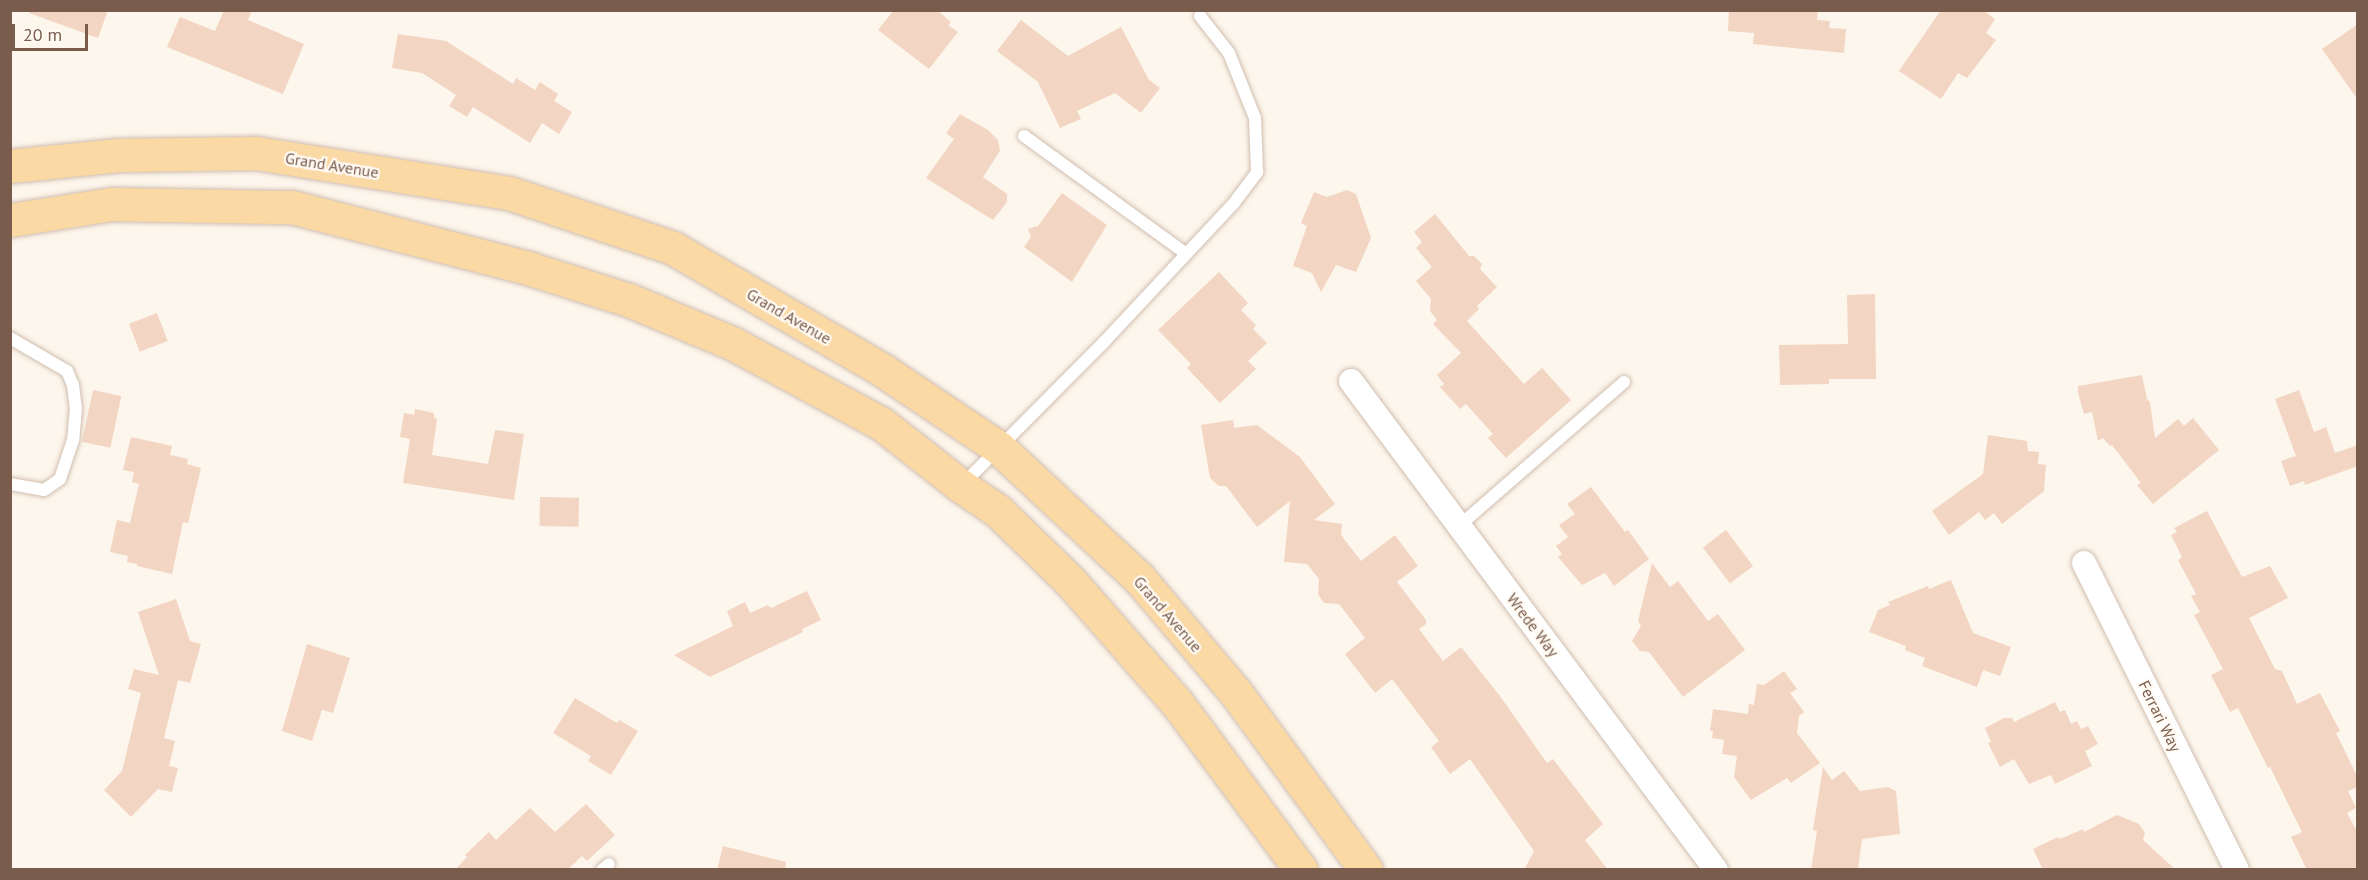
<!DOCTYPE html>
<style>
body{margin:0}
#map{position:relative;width:2368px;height:880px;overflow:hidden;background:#fdf6ec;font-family:"PT Sans",sans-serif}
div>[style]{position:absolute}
.building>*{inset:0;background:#f3d5c3;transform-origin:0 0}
.roads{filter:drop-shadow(0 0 2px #d1beb0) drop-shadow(0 0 2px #d1beb0)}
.service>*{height:12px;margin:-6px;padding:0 6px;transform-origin:6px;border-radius:6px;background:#fff}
.minor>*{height:24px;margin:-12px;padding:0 12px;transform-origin:12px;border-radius:12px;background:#fff}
.primary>*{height:33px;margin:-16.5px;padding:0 16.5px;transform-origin:16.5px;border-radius:16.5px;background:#fbd9a5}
span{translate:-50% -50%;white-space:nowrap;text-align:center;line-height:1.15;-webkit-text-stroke:4.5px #fffaf3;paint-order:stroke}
.street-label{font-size:16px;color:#7a5c4d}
.frame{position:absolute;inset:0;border:12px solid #7a5c4d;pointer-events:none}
.scale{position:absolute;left:12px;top:24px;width:76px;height:27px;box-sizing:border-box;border:3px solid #7a5c4d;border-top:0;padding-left:8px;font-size:18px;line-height:21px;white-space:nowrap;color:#7a5c4d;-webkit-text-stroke:4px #fffaf3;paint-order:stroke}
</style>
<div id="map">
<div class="building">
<div style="clip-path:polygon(29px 10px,108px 10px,98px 38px,29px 13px)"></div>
<div style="clip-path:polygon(224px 10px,252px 10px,248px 20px,304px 44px,283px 94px,167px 47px,180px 17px,215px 31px)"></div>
<div style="clip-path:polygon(894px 10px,937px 10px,951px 22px,948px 25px,958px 32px,929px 69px,878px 30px)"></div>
<div style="clip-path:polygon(1729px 10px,1818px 10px,1817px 20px,1830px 21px,1829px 28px,1846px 29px,1844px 53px,1753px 44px,1754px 33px,1728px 31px)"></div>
<div style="clip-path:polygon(1941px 10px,1983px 10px,1995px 19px,1986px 33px,1996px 40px,1967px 78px,1958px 73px,1941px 99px,1899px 71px)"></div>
<div style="clip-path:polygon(1021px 20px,1068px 56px,1121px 27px,1149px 80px,1160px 88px,1141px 113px,1115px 93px,1077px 111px,1081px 119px,1060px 128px,1038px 82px,997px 51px)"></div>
<div style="clip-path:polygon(2358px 24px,2358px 100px,2322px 49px)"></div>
<div style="clip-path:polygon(398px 34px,446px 41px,513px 84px,516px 78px,535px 90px,540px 82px,558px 94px,554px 101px,572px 112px,559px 134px,542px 123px,530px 143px,473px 107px,467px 117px,449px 106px,456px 95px,422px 73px,392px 68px)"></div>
<div style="clip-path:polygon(960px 114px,988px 130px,998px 140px,1000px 151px,983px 177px,1007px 194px,1007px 202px,993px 220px,926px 178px,954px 139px,946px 133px)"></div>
<div style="clip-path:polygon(1347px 190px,1356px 194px,1371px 238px,1356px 272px,1336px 265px,1321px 292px,1312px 273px,1293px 266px,1307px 226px,1301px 223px,1314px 192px,1327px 197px)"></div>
<div style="clip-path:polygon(1062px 193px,1107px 225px,1072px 282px,1024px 247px,1031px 237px,1028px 229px,1038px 226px)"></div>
<div style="clip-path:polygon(1435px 214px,1469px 256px,1474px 256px,1482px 264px,1480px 269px,1497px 287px,1477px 306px,1479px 309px,1467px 321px,1524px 384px,1542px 368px,1571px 400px,1506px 458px,1488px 438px,1493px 434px,1466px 404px,1460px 409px,1440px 387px,1444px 384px,1437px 375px,1461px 353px,1433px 324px,1437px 320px,1430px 311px,1431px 299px,1416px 281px,1432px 267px,1416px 248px,1422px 242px,1414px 232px)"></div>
<div style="clip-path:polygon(1219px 272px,1248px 303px,1241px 310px,1256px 325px,1253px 329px,1267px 343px,1248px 361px,1256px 369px,1220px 403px,1187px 368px,1191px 364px,1158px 330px)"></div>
<div style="clip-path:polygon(1875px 294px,1876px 379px,1829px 379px,1829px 384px,1780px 385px,1779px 345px,1848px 344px,1847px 295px)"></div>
<div style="left:157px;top:313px;width:30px;height:30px;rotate:69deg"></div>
<div style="clip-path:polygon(2142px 375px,2147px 399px,2150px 402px,2155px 438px,2178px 419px,2184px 426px,2193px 418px,2219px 450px,2153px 504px,2137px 485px,2141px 483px,2112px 445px,2110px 446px,2103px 438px,2098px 441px,2092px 412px,2084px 414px,2078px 393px,2078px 386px)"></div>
<div style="left:93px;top:390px;width:29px;height:53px;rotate:12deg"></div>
<div style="clip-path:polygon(2299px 390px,2314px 432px,2326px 427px,2335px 453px,2358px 445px,2358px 466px,2305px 485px,2304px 481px,2290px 486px,2281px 461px,2296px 456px,2275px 399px)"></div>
<div style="clip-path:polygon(415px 409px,434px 413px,434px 418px,437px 419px,432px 455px,488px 464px,495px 430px,524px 434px,514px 500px,403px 483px,410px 439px,400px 437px,404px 413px,414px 415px)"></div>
<div style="clip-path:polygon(1233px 420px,1234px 428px,1257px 425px,1300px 457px,1335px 504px,1314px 520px,1342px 524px,1341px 535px,1361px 561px,1395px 535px,1418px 566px,1397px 582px,1426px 620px,1426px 624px,1419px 629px,1443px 661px,1461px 647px,1500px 696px,1547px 763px,1553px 759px,1603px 824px,1585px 840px,1608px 870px,1524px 870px,1534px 851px,1470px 759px,1450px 774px,1431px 747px,1439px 741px,1392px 679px,1375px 693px,1345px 654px,1365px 638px,1339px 604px,1324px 603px,1318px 594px,1319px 579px,1307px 564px,1284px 562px,1290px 501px,1257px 527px,1226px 486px,1219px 486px,1210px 478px,1201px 425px)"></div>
<div style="clip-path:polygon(1988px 435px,2027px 441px,2028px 451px,2039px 452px,2038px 464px,2046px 465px,2044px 491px,2002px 524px,1994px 513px,1985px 520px,1979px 512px,1949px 535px,1932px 511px,1983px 474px)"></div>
<div style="clip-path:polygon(131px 437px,172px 446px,170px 455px,188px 459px,187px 464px,201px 468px,188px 523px,183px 522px,172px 574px,137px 566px,137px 564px,127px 562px,128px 556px,110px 552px,117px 520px,130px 523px,139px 484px,132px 482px,134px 472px,123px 470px)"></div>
<div style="clip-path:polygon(1591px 487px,1625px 532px,1628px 530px,1649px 559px,1614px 586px,1605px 573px,1582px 585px,1558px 557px,1562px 554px,1556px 546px,1568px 537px,1559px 525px,1575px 514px,1567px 504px)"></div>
<div style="left:540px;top:497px;width:39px;height:29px;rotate:1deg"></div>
<div style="clip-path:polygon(2207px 511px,2242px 577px,2270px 566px,2288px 598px,2249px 618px,2275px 669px,2282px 671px,2297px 704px,2320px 693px,2340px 731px,2336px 733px,2358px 778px,2358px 787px,2348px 791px,2356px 808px,2347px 813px,2358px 833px,2358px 870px,2307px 870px,2291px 837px,2302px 832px,2270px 767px,2268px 768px,2238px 708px,2230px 712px,2211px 675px,2223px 669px,2194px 615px,2200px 612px,2191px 596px,2196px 594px,2178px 560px,2182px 557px,2171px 535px,2177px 532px,2174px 528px)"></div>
<div style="left:1726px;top:530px;width:45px;height:29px;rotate:53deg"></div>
<div style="clip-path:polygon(1652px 563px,1670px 587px,1678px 581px,1708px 621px,1718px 614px,1745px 650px,1683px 697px,1649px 652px,1640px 651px,1632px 641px,1641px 626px,1638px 621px)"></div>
<div style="clip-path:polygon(1951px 580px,1973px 633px,2011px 647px,2000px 676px,1983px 670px,1977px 687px,1922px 666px,1925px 658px,1905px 650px,1906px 646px,1869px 632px,1878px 610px,1890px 605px,1888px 602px,1928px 586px,1929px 589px)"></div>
<div style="clip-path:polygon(807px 591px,821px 620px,802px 629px,803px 632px,710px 677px,674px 655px,733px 626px,727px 611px,745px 602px,750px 613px,768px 605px,771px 608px)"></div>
<div style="clip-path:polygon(176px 599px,190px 641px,201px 644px,190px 683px,178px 680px,164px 738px,175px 741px,169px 766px,178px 768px,172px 792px,158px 789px,131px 817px,104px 790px,122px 771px,141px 693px,128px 689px,134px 669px,159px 675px,138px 612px)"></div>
<div style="clip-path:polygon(307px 644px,350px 658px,333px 713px,322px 710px,312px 741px,282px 731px)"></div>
<div style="clip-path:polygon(1784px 671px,1797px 689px,1790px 693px,1804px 712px,1799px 716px,1797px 733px,1820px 763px,1791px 783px,1787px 778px,1751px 800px,1734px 777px,1737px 756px,1722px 754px,1724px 740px,1712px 738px,1713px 731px,1710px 731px,1713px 709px,1748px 714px,1749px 704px,1754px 705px,1757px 684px,1764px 685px)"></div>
<div style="clip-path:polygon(575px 698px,617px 723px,619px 720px,638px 731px,611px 775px,588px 761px,591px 756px,553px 733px)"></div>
<div style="clip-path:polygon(2055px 702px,2060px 712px,2065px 710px,2071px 724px,2077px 721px,2081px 729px,2088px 726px,2098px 744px,2085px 751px,2092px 766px,2055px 784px,2051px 775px,2029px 784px,2014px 759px,2000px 767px,1988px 743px,1991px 742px,1985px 728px,2004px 718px,2012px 718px,2014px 722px)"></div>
<div style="clip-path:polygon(1823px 767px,1832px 780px,1844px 771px,1860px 791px,1888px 787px,1896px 791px,1900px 834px,1862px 839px,1858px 870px,1811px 870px,1817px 831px,1813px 830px)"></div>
<div style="clip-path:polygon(586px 804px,615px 835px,587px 861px,582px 856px,567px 870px,455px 870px,467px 857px,465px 855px,489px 832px,496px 840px,530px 808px,555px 832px)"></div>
<div style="clip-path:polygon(2117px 815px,2139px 824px,2145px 833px,2143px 840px,2176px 870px,2043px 870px,2033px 849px,2058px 837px,2060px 839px,2083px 829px,2084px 832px)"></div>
<div style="clip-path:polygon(723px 846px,786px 862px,785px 870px,717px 870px)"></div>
</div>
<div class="roads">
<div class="service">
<div style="left:1024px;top:136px;width:199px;rotate:36deg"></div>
<div style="left:10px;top:338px;width:66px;rotate:30.1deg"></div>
<div style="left:67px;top:371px;width:15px;rotate:67deg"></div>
<div style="left:73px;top:385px;width:23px;rotate:83deg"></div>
<div style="left:76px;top:408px;width:32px;rotate:95deg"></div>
<div style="left:73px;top:440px;width:41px;rotate:108.4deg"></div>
<div style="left:60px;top:479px;width:19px;rotate:145deg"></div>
<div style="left:44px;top:490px;width:35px;rotate:-170deg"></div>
<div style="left:962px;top:485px;width:202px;rotate:-45.2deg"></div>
<div style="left:1104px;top:342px;width:190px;rotate:-46.9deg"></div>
<div style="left:1234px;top:203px;width:39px;rotate:-53deg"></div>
<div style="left:1257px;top:172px;width:54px;rotate:-92.1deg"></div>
<div style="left:1255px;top:118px;width:70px;rotate:-111.8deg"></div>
<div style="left:1229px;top:53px;width:47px;rotate:-128.1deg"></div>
<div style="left:1459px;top:526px;width:219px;rotate:-41.1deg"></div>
<div style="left:602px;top:870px;width:9px;rotate:-41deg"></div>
</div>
<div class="minor">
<div style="left:1351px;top:381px;width:610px;rotate:53.26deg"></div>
<div style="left:2084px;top:563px;width:343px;rotate:63.5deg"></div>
</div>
<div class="primary">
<div style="left:10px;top:166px;width:109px;rotate:-5.8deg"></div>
<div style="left:118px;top:155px;width:138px;rotate:-0.8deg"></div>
<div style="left:256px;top:153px;width:256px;rotate:9deg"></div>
<div style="left:509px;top:193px;width:173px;rotate:18.5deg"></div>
<div style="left:673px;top:248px;width:244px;rotate:30.2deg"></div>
<div style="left:884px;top:371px;width:138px;rotate:33.8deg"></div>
<div style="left:999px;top:448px;width:190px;rotate:42.9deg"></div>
<div style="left:1138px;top:577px;width:152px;rotate:49.8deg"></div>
<div style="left:1236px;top:693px;width:220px;rotate:53.7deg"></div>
<div style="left:10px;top:220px;width:103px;rotate:-8.9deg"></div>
<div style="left:112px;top:204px;width:180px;rotate:1deg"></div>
<div style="left:292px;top:207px;width:247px;rotate:14.5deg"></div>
<div style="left:531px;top:269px;width:103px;rotate:17.6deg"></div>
<div style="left:629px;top:300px;width:112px;rotate:22.7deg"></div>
<div style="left:732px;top:343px;width:170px;rotate:28.4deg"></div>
<div style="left:882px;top:424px;width:100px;rotate:38.1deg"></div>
<div style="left:961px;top:486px;width:45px;rotate:34deg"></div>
<div style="left:998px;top:511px;width:102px;rotate:44.2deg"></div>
<div style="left:1071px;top:582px;width:161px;rotate:48.8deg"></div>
<div style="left:1177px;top:703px;width:208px;rotate:53.4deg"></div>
</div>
</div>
<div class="street-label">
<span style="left:332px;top:165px;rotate:9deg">Grand Avenue</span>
<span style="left:789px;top:316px;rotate:30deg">Grand Avenue</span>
<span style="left:1168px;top:614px;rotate:49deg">Grand Avenue</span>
<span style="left:1533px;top:625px;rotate:53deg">Wrede Way</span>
<span style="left:2160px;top:716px;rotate:64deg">Ferrari Way</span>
</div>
<div class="frame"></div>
<div class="scale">20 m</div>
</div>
